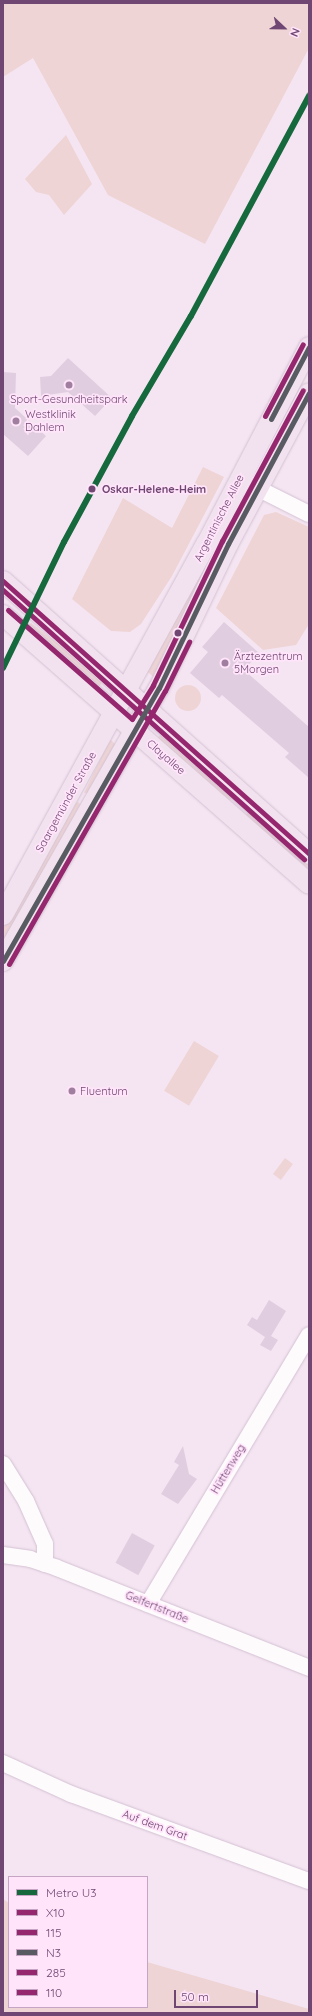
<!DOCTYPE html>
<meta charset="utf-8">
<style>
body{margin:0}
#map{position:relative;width:312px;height:2016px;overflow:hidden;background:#f5e5f2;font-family:Quicksand,sans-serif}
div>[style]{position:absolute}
.green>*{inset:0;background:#eed4d5;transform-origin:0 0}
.round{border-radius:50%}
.building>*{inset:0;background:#e1cde0;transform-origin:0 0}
.roads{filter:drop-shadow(0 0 1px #d3c1d3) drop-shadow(0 0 1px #d3c1d3)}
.minor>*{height:16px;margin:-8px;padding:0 8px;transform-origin:8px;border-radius:8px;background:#fefbfd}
.major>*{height:20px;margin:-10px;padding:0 10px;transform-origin:10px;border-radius:10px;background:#f2e2ef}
.bus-1>*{height:5px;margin:-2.5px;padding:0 2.5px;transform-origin:2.5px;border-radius:2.5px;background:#95276e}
.bus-2>*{height:5px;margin:-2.5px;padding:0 2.5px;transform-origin:2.5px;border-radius:2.5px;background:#95276e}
.bus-3>*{height:5px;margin:-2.5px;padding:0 2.5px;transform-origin:2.5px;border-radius:2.5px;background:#595b62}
.bus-4>*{height:5px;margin:-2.5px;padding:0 2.5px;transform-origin:2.5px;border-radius:2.5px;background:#95276e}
.bus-5>*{height:5px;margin:-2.5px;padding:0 2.5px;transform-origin:2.5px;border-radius:2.5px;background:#95276e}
.metro-1>*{height:6px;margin:-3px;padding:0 3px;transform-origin:3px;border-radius:3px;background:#16683d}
.dots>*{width:11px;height:11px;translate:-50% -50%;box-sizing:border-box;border:2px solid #ffe4fa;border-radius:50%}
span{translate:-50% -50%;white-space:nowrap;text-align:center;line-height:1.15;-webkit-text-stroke:3.5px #ffe4fa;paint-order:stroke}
.poi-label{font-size:11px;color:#704772}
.left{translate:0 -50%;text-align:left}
.stop-label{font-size:11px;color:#704772;font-weight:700}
.street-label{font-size:11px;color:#704772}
.frame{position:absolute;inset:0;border:4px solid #704772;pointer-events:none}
.legend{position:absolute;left:8px;top:1876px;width:140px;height:132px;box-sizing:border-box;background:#ffe4fa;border:1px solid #c6a5c4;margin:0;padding:5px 7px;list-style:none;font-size:12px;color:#704772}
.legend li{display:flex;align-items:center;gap:8px;height:20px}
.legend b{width:20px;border:1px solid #c6a5c4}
.north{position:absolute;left:264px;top:8px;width:40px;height:40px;-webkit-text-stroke:3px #ffe4fa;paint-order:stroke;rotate:112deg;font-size:11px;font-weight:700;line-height:16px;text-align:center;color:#704772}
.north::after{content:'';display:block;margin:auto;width:14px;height:18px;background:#704772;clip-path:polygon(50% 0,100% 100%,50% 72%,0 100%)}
.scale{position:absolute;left:174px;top:1990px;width:84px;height:18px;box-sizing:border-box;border:2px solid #704772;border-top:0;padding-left:5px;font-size:12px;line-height:14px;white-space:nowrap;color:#704772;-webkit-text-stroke:3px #ffe4fa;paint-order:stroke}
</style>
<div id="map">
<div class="green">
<div style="clip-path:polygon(3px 3px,309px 3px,309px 48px,205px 244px,108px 195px,33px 58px,3px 77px)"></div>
<div style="clip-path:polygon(66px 135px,92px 184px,64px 215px,49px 195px,36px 192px,25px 179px)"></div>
<div style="clip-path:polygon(203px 467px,224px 477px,172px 576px,141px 624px,130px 632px,111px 631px,72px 599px,123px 498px,172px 528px)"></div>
<div style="clip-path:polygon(238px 497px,156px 679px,143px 668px)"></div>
<div style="clip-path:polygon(276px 512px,309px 527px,309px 624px,296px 645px,263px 650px,216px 608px,264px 515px)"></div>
<div style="clip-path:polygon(31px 623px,104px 679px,99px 687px,28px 626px)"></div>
<div class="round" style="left:175px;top:685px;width:26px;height:26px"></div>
<div style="left:163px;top:732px;width:95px;height:9px;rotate:42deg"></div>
<div style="clip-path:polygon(110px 739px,116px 745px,88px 793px,84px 793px)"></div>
<div style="clip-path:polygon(78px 802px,81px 805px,3px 947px,3px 928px,73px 804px)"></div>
<div style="clip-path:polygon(250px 810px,309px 863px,309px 869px,244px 817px)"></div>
<div style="left:194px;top:1041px;width:29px;height:58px;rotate:31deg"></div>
<div style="left:285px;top:1158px;width:10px;height:20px;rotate:37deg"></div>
<div style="clip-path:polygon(3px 1899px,9px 1903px,9px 2007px,147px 2007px,147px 1962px,309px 2009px,309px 2013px,3px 2013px)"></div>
</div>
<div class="building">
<div style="clip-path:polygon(68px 358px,112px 398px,95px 416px,68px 392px,41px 396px,40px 377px,51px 376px)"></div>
<div style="clip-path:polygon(3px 372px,16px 373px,15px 408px,46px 436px,28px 456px,3px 434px)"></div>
<div style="clip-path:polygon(224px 622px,259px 653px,244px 670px,309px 727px,309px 778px,285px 757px,289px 753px,222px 695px,219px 698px,190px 673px,208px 652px,202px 647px)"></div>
<div style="clip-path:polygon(269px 1300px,286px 1311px,271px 1336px,278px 1340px,271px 1351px,260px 1345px,265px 1337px,247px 1325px,252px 1317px,257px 1320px)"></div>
<div style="clip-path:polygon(183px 1446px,189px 1474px,197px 1479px,178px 1504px,161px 1494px,179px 1465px,174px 1462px)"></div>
<div style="left:132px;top:1533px;width:26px;height:34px;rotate:29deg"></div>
</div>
<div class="roads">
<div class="minor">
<div style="left:247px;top:483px;width:69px;rotate:26.6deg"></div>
<div style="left:3px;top:1464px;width:44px;rotate:58.1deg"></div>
<div style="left:26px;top:1501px;width:47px;rotate:66.2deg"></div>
<div style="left:45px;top:1544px;width:20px;rotate:90deg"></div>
<div style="left:3px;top:1555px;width:27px;rotate:8deg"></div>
<div style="left:30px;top:1559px;width:28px;rotate:18deg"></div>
<div style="left:57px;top:1568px;width:271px;rotate:21.6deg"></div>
<div style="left:148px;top:1604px;width:313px;rotate:-59.1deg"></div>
<div style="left:3px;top:1763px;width:75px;rotate:24.5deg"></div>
<div style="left:71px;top:1794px;width:253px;rotate:20.1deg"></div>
</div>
<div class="major">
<div style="left:3px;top:581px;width:410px;rotate:41.7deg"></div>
<div style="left:3px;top:615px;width:407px;rotate:41.3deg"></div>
<div style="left:3px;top:915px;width:424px;rotate:-61.3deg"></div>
<div style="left:207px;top:543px;width:221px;rotate:-62.5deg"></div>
<div style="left:3px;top:961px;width:314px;rotate:-60.3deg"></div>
<div style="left:159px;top:688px;width:160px;rotate:-64.4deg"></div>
<div style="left:228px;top:544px;width:171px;rotate:-61.8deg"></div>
</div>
</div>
<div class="bus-1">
<div style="left:3px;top:581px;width:410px;rotate:41.7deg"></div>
</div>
<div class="bus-2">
<div style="left:3px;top:590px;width:404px;rotate:41.8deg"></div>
</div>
<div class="bus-3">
<div style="left:271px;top:419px;width:81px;rotate:-62.2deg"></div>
<div style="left:3px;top:961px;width:314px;rotate:-60.3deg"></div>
<div style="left:159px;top:688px;width:160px;rotate:-64.4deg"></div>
<div style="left:228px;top:544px;width:171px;rotate:-61.8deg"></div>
</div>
<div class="bus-4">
<div style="left:265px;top:416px;width:81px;rotate:-62.2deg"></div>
<div style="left:8px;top:610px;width:165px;rotate:41.3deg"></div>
<div style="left:132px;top:719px;width:40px;rotate:-58deg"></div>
<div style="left:153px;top:685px;width:160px;rotate:-64.4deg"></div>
<div style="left:222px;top:541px;width:171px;rotate:-61.8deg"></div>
</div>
<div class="bus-5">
<div style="left:9px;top:964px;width:314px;rotate:-60.3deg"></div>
<div style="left:165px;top:691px;width:55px;rotate:-63.9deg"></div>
</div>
<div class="metro-1">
<div style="left:3px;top:668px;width:140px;rotate:-64.2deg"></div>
<div style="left:64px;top:542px;width:143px;rotate:-61.6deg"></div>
<div style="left:132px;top:416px;width:116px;rotate:-59.5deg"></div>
<div style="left:191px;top:316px;width:250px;rotate:-61.8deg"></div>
</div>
<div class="dots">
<div style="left:69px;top:385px;background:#9f7e9f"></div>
<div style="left:16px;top:421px;background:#9f7e9f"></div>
<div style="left:92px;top:489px;background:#704772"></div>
<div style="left:178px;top:633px;background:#704772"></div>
<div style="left:225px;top:663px;background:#9f7e9f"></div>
<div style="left:72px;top:1091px;background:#9f7e9f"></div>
</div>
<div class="poi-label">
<span style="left:69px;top:399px">Sport-Gesundheitspark</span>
<span class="left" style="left:25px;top:421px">Westklinik<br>Dahlem</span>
<span class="left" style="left:234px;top:663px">Ärztezentrum<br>5Morgen</span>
<span class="left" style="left:80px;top:1091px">Fluentum</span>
</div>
<div class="stop-label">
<span class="left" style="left:102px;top:489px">Oskar-Helene-Heim</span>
</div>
<div class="street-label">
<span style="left:219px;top:518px;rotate:-63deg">Argentinische Allee</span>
<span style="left:166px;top:757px;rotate:41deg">Clayallee</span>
<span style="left:66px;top:802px;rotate:-61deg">Saargemünder Straße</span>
<span style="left:228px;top:1469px;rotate:-59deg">Hüttenweg</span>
<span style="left:157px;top:1607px;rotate:22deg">Gelfertstraße</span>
<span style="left:155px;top:1825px;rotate:20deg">Auf dem Grat</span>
</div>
<div class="frame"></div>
<ul class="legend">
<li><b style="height:5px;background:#16683d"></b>Metro U3</li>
<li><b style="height:5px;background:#95276e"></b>X10</li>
<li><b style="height:5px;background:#95276e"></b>115</li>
<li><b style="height:5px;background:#595b62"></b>N3</li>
<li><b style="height:5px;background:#95276e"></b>285</li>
<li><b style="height:5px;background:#95276e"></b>110</li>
</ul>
<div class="north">N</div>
<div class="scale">50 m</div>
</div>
